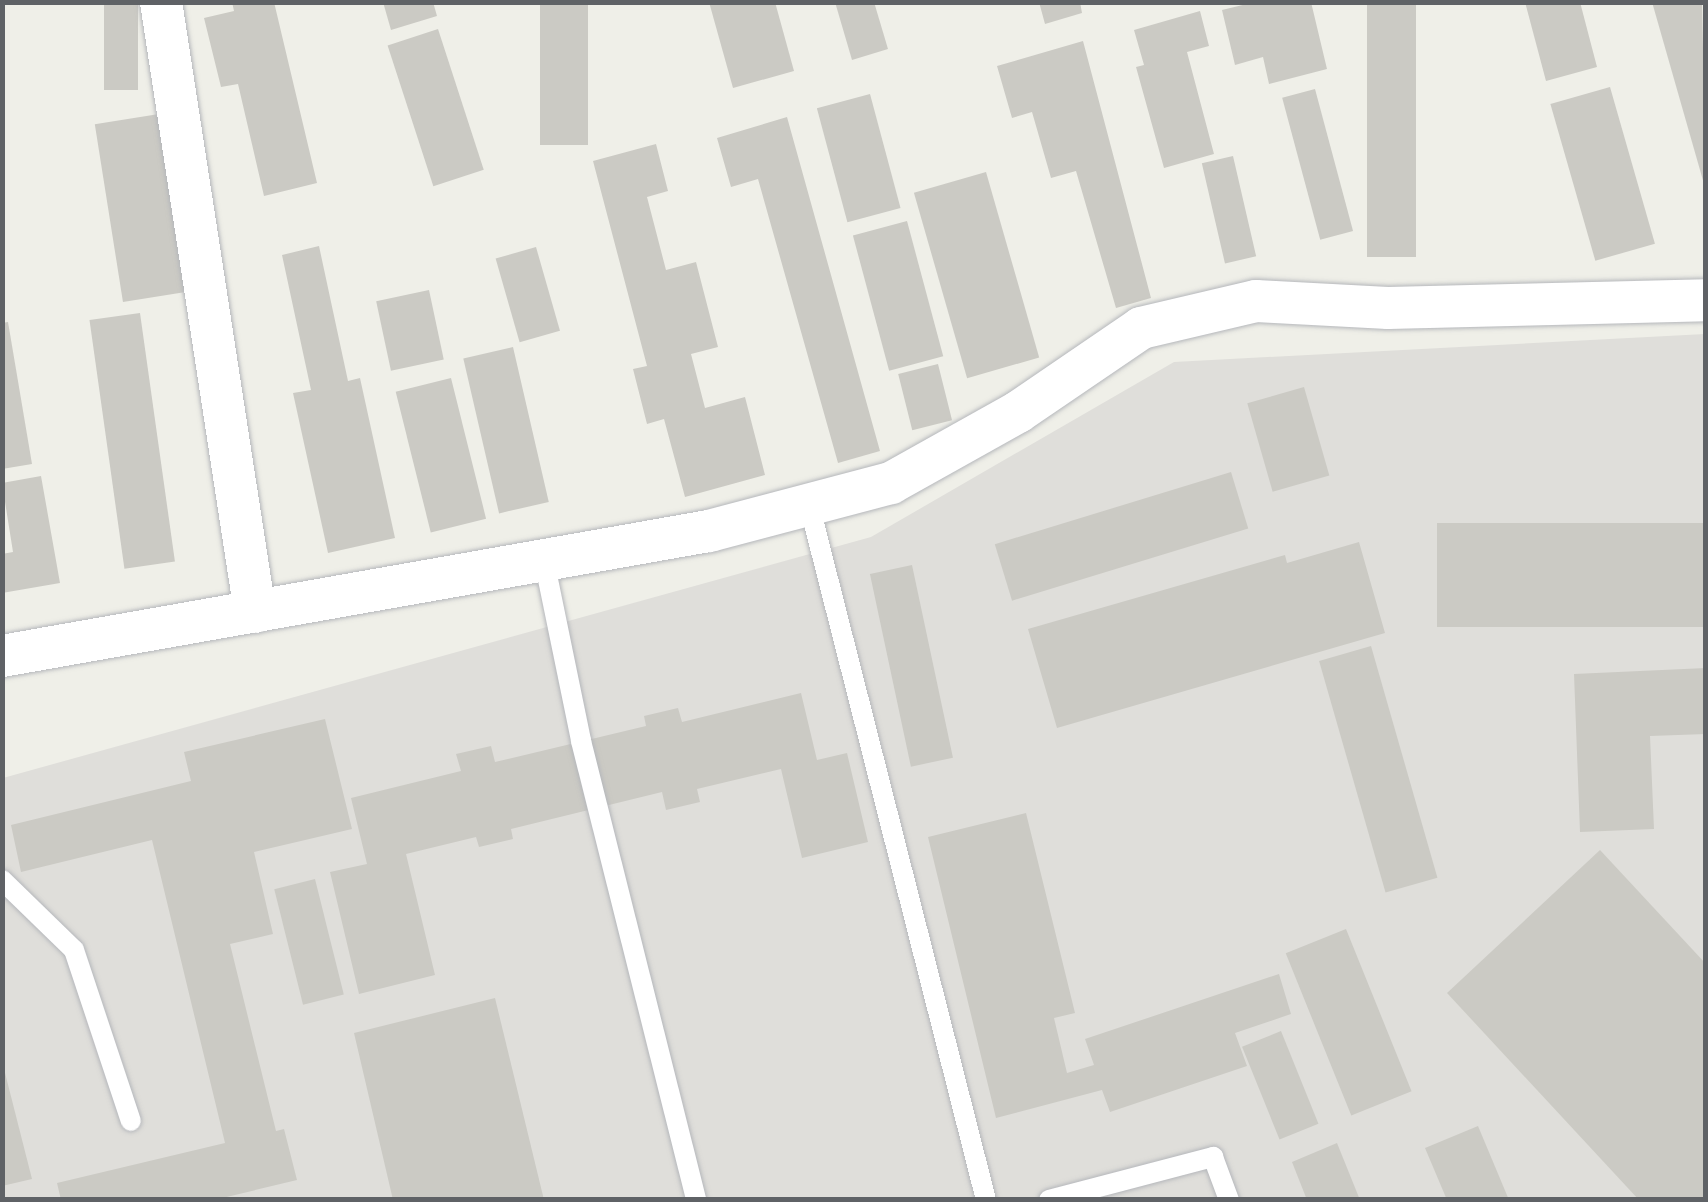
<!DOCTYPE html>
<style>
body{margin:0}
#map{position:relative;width:1708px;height:1202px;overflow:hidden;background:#efefe8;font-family:"Fira Sans Condensed",sans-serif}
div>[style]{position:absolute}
.industrial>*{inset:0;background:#dfdeda}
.building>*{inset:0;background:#cbcac4;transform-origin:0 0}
.roads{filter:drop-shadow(0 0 2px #b5b7bb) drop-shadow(0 0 2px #b5b7bb)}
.lane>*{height:20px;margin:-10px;padding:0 10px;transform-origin:10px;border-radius:10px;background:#fff}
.street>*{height:42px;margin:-21px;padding:0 21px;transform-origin:21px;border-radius:21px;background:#fff}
span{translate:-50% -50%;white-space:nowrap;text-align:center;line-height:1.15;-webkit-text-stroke:8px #fff;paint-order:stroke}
.frame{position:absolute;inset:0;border:5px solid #5f6266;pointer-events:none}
</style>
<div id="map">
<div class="industrial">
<div style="clip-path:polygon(1705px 334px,1705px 1199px,3px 1200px,3px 778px,871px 537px,1174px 362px)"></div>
</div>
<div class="building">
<div style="left:104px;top:2px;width:34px;height:88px"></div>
<div style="clip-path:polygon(232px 2px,274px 2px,317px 183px,264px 196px,238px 84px,221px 87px,204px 18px,234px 11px)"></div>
<div style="clip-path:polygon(383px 2px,433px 2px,437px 16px,391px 30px)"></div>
<div style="left:540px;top:2px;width:48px;height:143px"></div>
<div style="clip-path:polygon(709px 2px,775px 2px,794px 71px,733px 88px)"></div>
<div style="clip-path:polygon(835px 2px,874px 2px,888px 49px,852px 60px)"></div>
<div style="clip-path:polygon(1039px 2px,1080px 2px,1082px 13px,1045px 24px)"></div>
<div style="clip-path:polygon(1255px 2px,1311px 2px,1327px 69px,1269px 84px,1263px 57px,1235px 65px,1222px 10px)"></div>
<div style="left:1367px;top:2px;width:49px;height:255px"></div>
<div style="clip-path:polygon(1525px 2px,1580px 2px,1597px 67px,1546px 81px)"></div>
<div style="clip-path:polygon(1652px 2px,1702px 2px,1706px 184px,1704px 184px)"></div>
<div style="clip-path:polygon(1200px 11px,1209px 46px,1187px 52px,1214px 154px,1164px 168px,1136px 67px,1144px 65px,1134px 30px)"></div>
<div style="left:438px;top:29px;width:148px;height:53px;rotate:72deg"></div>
<div style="clip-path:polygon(1083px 41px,1151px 298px,1116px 308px,1076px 171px,1051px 178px,1032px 112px,1012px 118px,997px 66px)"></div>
<div style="left:1610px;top:87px;width:163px;height:62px;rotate:74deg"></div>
<div style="left:1315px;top:89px;width:147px;height:34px;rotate:75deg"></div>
<div style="left:870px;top:94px;width:118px;height:55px;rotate:75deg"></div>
<div style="left:159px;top:114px;width:180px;height:65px;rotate:81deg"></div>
<div style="clip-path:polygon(787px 117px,880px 451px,838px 463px,758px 179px,731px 187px,717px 138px)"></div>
<div style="clip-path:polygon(656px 144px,668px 191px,647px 197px,666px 270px,696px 262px,718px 347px,691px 354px,705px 408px,745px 397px,765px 475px,685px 497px,664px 419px,647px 424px,633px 369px,647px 366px,593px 161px)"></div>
<div style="left:1233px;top:156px;width:103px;height:32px;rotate:77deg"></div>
<div style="left:986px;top:172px;width:193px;height:75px;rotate:74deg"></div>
<div style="left:907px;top:221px;width:140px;height:56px;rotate:75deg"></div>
<div style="clip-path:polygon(319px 246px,348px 381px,360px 378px,395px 538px,328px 553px,293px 393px,311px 390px,282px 255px)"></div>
<div style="left:536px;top:247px;width:87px;height:42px;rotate:74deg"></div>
<div style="left:429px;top:290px;width:71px;height:54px;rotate:78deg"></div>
<div style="left:140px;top:313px;width:251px;height:51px;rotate:82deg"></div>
<div style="clip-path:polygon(8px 322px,32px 464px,2px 469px,2px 323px)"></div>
<div style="left:513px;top:347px;width:159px;height:51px;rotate:77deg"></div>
<div style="left:938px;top:364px;width:58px;height:41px;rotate:76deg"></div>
<div style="left:451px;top:378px;width:145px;height:57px;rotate:76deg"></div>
<div style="left:1304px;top:387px;width:92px;height:59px;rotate:74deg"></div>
<div style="left:1231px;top:472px;width:59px;height:247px;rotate:73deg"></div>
<div style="clip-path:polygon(41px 476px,60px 583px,2px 593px,2px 554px,13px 552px,2px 483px)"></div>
<div style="left:1706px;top:523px;width:104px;height:269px;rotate:90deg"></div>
<div style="clip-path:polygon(1359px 542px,1385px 633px,1057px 728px,1028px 629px,1285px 555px,1287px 563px)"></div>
<div style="left:912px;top:565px;width:197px;height:43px;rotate:78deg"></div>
<div style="left:1371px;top:646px;width:241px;height:54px;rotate:74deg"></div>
<div style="clip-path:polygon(1706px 668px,1706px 734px,1650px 736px,1654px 829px,1580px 832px,1574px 674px)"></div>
<div style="clip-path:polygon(801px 693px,817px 760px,847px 753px,868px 842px,802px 858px,781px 769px,697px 789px,700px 802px,666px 810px,662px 792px,511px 829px,513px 839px,479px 847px,476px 837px,406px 854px,435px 975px,359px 994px,330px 872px,367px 864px,351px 798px,461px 771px,456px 754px,491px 746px,495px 762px,646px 726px,644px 716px,678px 708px,682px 722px)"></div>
<div style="clip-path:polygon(325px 719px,352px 829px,254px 852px,273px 934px,230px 944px,276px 1131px,284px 1129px,297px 1180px,214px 1200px,61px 1200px,57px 1183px,225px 1143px,152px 840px,21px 872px,11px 825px,191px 781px,184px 752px)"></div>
<div style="clip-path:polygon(1026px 813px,1075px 1013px,1054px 1018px,1067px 1073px,1094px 1065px,1085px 1039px,1279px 974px,1291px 1014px,1235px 1033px,1247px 1066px,1110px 1112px,1102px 1090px,996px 1118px,928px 837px)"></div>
<div style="clip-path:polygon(1600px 850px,1706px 964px,1706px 1200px,1639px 1200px,1447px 993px)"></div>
<div style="left:315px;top:879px;width:119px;height:42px;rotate:76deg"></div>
<div style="left:1346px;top:929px;width:175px;height:65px;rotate:68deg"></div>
<div style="clip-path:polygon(495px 998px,544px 1200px,393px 1200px,354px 1033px)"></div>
<div style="left:1281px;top:1031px;width:100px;height:42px;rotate:68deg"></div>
<div style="clip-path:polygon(2px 1061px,32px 1179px,2px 1186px)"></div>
<div style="clip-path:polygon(1478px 1126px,1509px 1200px,1447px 1200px,1425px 1148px)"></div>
<div style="clip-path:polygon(1337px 1143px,1360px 1200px,1307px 1200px,1292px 1162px)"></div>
</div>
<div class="roads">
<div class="lane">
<div style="left:809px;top:504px;width:718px;rotate:75.73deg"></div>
<div style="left:544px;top:560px;width:185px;rotate:78.4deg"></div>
<div style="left:581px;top:741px;width:473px;rotate:75.9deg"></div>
<div style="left:2px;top:880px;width:100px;rotate:44.2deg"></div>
<div style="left:74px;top:950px;width:180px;rotate:71.6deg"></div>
<div style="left:1049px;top:1200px;width:170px;rotate:-14.7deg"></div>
<div style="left:1213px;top:1157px;width:46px;rotate:69.6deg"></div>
</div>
<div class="street">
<div style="left:161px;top:2px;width:617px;rotate:81.24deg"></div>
<div style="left:2px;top:656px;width:718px;rotate:-10.03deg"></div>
<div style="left:709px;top:531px;width:188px;rotate:-14.8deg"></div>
<div style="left:891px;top:483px;width:145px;rotate:-29.2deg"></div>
<div style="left:1018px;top:412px;width:149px;rotate:-34.3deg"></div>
<div style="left:1141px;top:328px;width:118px;rotate:-13.2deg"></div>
<div style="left:1256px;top:301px;width:132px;rotate:3deg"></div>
<div style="left:1388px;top:308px;width:318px;rotate:-1.4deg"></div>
</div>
</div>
<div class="frame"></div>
</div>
